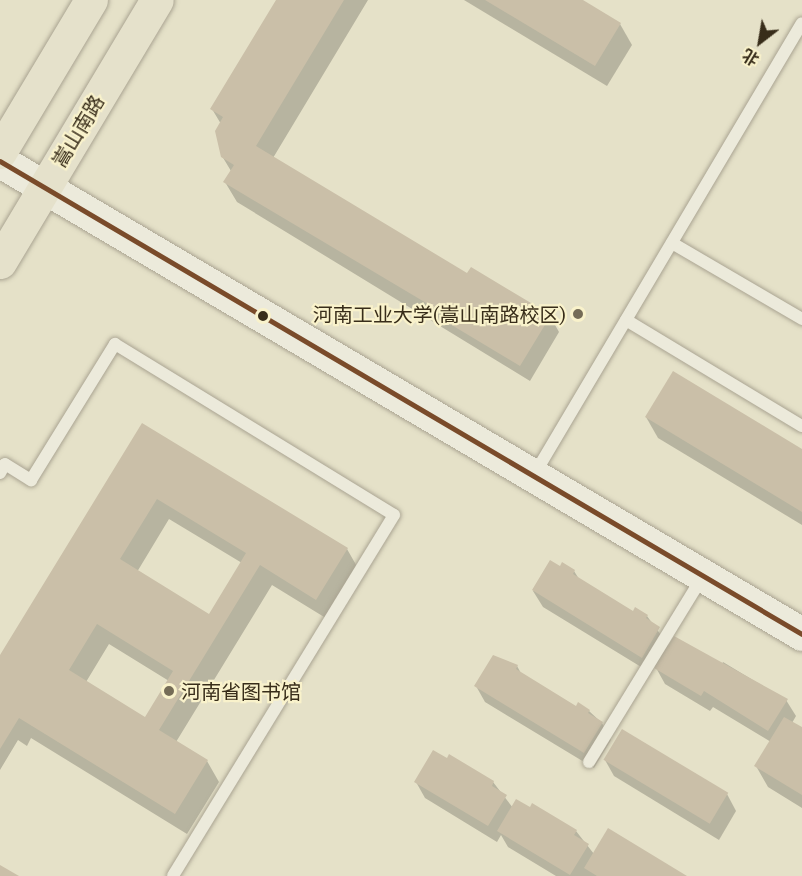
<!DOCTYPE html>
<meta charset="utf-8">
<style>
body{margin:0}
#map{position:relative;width:802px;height:876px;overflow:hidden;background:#e5e1c8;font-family:"IBM Plex Serif","Noto Sans SC",serif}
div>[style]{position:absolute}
.shadow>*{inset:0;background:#0003}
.building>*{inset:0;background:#cabfa8;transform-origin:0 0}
.roads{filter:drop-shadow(0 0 2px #aaa492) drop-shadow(0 0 2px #aaa492)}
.lane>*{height:12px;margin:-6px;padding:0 6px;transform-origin:6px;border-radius:6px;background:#eceadb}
.secondary>*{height:33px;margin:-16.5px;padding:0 16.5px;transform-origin:16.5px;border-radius:16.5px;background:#eceadb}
.primary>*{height:33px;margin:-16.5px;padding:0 16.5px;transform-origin:16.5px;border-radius:16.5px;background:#e5e1cb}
.bus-1>*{height:4.5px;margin:-2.25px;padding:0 2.25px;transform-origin:2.25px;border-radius:2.25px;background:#7a4b2a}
.dots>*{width:16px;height:16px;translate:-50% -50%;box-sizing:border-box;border:3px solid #f9f2cb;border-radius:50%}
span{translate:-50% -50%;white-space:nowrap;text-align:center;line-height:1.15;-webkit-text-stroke:4.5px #f9f2cb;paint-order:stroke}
.street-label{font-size:20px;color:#382d1a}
.poi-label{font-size:20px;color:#382d1a}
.right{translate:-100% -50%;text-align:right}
.left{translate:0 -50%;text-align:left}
.north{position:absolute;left:730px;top:12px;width:60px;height:60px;-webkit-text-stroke:4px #f9f2cb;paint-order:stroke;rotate:211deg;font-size:16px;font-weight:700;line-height:24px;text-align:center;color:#382d1a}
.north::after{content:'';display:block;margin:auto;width:21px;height:27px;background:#382d1a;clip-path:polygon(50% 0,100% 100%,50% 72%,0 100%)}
</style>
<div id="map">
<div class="shadow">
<div style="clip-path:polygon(277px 0,368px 0,273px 158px,467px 275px,550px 316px,559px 332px,530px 381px,237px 202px,225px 182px,231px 171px,222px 156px,221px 124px,212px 109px)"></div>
<div style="clip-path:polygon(464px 0,580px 0,620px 24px,632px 45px,607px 86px)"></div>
<div style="clip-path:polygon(646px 417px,802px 451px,802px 525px,658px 438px)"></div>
<div style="clip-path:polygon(evenodd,142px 425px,347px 549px,359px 570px,329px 620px,272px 585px,176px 742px,207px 761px,219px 782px,187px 834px,31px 738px,27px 746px,18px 740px,0 770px,0 657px,142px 425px,169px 519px,242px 563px,209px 616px,137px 572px,169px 519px,142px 425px,109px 644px,169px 681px,146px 719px,86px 682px,109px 644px)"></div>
<div style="clip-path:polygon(560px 568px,574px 571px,579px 579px,634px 613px,647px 616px,669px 646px,721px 666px,723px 662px,786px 700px,796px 716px,792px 723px,802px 729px,802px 808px,768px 787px,756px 766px,771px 742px,713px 707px,710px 711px,665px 684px,655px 666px,651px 673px,543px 607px,533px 591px)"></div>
<div style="clip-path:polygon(517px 666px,522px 675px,576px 708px,589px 711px,602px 723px,611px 740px,594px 768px,485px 702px,476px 686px)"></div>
<div style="clip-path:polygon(605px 760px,727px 794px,736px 811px,719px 840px,614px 776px)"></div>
<div style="clip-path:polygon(416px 782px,493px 782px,513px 808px,576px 831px,594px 854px,684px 876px,556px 876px,508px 847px,501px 835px,497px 842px,425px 798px)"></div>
</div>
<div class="building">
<div style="clip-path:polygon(276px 0,344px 0,256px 146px,467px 273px,471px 267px,551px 315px,520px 366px,440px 318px,443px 313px,223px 182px,234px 165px,221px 157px,215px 131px,223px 117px,210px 109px)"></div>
<div style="clip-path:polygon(485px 0,583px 0,621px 23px,595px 66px)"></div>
<div style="clip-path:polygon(673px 371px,802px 449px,802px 512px,645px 417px)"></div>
<div style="clip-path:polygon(evenodd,142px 423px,348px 548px,316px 600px,260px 565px,159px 730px,208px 760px,175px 814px,19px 718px,0 749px,0 655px,142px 423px,157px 499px,246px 553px,209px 614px,120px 559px,157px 499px,142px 423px,97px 624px,173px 671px,145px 717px,69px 670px,97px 624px)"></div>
<div style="clip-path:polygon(550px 560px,560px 566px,562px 562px,575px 570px,573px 574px,633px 611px,635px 607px,648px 615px,646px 618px,660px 627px,642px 658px,532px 590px)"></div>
<div style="clip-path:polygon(674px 636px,788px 699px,768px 731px,704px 691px,701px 696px,654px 668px)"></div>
<div style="clip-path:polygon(493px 655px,518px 665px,516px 669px,576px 706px,578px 702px,590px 710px,588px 713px,603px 722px,584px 753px,474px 686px)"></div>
<div style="clip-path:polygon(784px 717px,802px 727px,802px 795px,754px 766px)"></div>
<div style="left:622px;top:729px;width:124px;height:36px;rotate:31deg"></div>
<div style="clip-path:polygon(433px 750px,447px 758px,449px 754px,494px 781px,492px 786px,507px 795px,488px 826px,414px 782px)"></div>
<div style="clip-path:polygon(516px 799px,530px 807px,532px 803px,577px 830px,574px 835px,589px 844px,570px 875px,497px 831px)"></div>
<div style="clip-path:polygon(608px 828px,687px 876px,597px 876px,584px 868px)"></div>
<div style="clip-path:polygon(0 865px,19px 876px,0 876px)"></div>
</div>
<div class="roads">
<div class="lane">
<div style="left:672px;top:243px;width:151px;rotate:30.3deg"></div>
<div style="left:626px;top:320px;width:205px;rotate:31.1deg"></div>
<div style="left:0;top:473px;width:10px;rotate:-61deg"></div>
<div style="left:5px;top:464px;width:31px;rotate:32deg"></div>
<div style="left:31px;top:480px;width:160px;rotate:-58.3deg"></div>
<div style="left:115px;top:344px;width:327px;rotate:31.5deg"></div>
<div style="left:394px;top:515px;width:423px;rotate:121.5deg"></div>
<div style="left:534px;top:475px;width:525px;rotate:-59.34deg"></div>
<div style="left:589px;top:762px;width:218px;rotate:-58.5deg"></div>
</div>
<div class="secondary">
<div style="left:0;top:161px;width:931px;rotate:30.53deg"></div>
</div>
<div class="primary">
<div style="left:0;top:152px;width:177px;rotate:-59.1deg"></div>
<div style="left:0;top:262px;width:305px;rotate:-59.1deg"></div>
</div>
</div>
<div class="bus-1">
<div style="left:0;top:161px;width:931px;rotate:30.53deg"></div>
</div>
<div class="dots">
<div style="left:578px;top:314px;background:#756c57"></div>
<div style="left:263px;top:316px;background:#382d1a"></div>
<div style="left:169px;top:691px;background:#756c57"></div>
</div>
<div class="street-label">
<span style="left:78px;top:131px;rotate:-59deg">嵩山南路</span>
</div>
<div class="poi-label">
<span class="right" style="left:566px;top:314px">河南工业大学(嵩山南路校区)</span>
<span class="left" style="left:181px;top:691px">河南省图书馆</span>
</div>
<div class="north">北</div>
</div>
